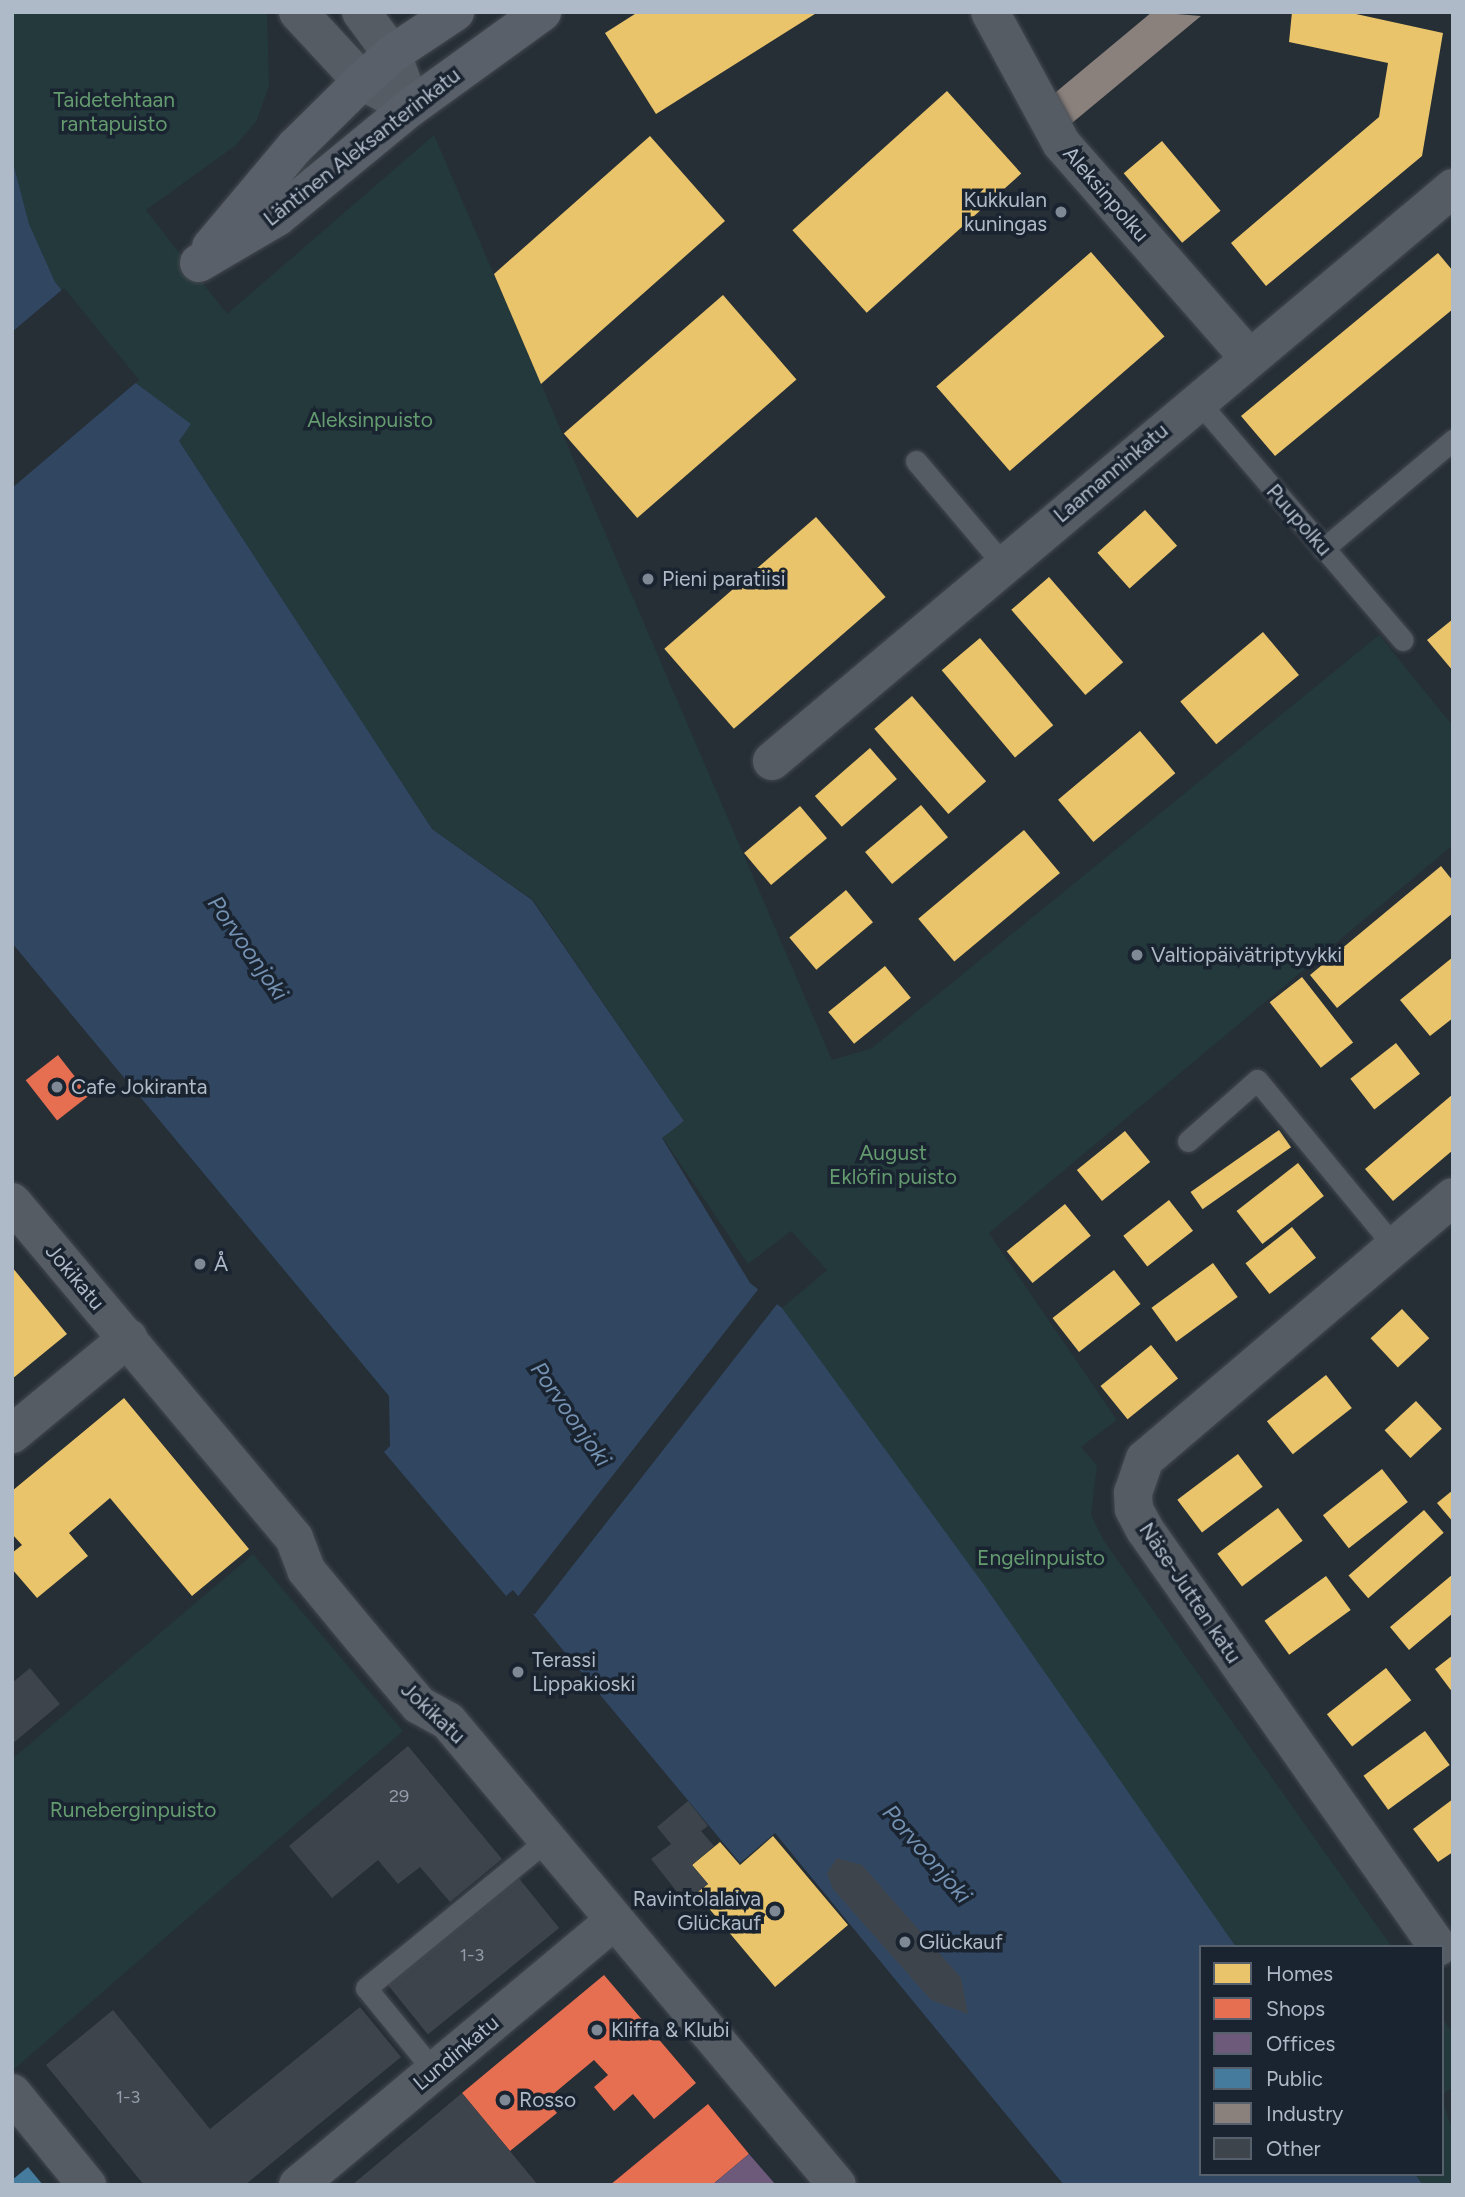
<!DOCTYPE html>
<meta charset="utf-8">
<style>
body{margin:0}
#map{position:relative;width:1465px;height:2197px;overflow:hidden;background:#262e36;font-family:Figtree,sans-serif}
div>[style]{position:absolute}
.green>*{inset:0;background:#23393c}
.water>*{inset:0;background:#314761}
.pier>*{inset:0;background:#262e36;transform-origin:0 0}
.homes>*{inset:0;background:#e9c46a;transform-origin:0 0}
.shops>*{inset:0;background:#e76f51;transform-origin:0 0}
.offices>*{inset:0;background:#6d597a}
.public>*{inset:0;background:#457b9d}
.industry>*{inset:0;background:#8a817c}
.building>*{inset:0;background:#3e444c;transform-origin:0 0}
.roads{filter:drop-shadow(0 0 2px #43484e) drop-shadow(0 0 2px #43484e)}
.service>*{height:21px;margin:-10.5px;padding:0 10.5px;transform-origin:10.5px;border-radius:10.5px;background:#565c64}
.minor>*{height:38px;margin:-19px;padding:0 19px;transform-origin:19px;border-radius:19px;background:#565c64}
.secondary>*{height:38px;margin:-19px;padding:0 19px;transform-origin:19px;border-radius:19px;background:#5a6069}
.dots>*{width:19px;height:19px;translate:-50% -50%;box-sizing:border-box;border:4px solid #1a2431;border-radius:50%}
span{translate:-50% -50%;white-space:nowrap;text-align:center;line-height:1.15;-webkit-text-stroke:7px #1a2431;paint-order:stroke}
.number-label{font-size:18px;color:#939ca9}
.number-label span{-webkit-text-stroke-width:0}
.park-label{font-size:21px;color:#649b6f}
.street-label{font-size:21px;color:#afbac8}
.poi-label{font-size:21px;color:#afbac8}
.right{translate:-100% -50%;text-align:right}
.left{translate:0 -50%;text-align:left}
.water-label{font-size:23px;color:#7491b2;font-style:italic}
.frame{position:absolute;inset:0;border:14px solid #afbac8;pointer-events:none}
.legend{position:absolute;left:1199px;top:1945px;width:245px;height:231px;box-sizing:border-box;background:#1a2431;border:2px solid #56606d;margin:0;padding:9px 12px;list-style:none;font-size:21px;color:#afbac8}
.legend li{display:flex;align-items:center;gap:14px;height:35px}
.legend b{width:35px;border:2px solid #56606d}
</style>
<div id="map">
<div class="green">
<div style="clip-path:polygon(12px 12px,267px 12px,269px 86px,256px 122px,235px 146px,146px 210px,227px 314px,434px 135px,832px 1060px,872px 1048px,1379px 635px,1453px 726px,1453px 845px,989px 1233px,1117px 1420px,1081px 1447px,1097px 1465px,1091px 1515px,1104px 1541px,1392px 1947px,1236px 1947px,782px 1308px,827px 1270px,791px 1231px,748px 1264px,662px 1137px,684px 1121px,533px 900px,432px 829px,179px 441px,190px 424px,137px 384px,55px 282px,29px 224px,12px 159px)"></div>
<div style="clip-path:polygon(253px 1554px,403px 1731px,12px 2071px,12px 1759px)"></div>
<div style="clip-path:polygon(1442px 2018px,1453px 2033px,1453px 2087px,1442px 2095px)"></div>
<div style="clip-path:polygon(1442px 2099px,1453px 2132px,1453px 2180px,1447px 2185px,1423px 2185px,1415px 2174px,1442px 2174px)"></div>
</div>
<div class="water">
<div style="clip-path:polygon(12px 159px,29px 224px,55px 282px,137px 384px,191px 424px,179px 441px,432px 829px,532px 900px,684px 1121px,662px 1138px,750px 1283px,782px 1308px,984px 1585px,1236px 1947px,1201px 1947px,1201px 2174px,1415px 2174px,1423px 2185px,1064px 2185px,775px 1833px,740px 1863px,513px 1590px,506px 1596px,384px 1452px,390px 1446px,389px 1396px,12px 943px)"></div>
</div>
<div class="pier">
<div style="clip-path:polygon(64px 288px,139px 380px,12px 488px,12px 332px)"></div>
<div style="left:760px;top:1287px;width:24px;height:397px;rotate:38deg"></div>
</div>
<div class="homes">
<div style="clip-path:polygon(638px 12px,818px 12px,656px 114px,605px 33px)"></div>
<div style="clip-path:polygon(1292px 12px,1347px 12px,1443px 33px,1422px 156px,1266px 286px,1231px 243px,1379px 117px,1388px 63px,1289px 42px)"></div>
<div style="left:947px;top:91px;width:111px;height:208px;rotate:48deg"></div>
<div style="clip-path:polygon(650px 136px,725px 221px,541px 384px,494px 274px)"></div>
<div style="left:1162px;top:141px;width:91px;height:50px;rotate:50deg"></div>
<div style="left:1091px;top:252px;width:112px;height:205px;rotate:49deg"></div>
<div style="clip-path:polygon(1438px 253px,1453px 271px,1453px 309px,1275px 456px,1241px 416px)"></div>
<div style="left:723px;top:295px;width:112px;height:211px;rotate:49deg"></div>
<div style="left:1145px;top:510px;width:48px;height:64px;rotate:48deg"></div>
<div style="left:816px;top:517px;width:106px;height:201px;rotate:49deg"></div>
<div style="left:1049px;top:577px;width:113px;height:50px;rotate:49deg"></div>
<div style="clip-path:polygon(1453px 619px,1453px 671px,1427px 640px)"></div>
<div style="left:1263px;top:632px;width:56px;height:108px;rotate:50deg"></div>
<div style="left:980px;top:638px;width:114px;height:50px;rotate:50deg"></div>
<div style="left:912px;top:696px;width:113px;height:50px;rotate:49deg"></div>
<div style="left:1140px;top:731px;width:55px;height:107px;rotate:50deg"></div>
<div style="left:870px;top:748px;width:41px;height:73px;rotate:49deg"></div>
<div style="left:921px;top:805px;width:42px;height:73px;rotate:50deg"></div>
<div style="left:800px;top:806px;width:42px;height:73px;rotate:50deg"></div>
<div style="left:1024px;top:830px;width:56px;height:138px;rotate:50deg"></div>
<div style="clip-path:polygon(1441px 866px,1453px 881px,1453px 913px,1337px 1008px,1310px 975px)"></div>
<div style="left:846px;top:890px;width:42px;height:74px;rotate:50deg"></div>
<div style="clip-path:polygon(1453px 957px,1453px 1018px,1430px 1036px,1400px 1000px)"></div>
<div style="left:885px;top:966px;width:41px;height:73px;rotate:51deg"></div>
<div style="left:1302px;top:977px;width:83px;height:41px;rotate:52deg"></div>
<div style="left:1396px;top:1043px;width:39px;height:58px;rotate:52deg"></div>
<div style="clip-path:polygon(1453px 1094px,1453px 1150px,1393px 1201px,1365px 1169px)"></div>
<div style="left:1279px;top:1130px;width:21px;height:108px;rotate:55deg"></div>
<div style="left:1125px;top:1131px;width:40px;height:62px;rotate:51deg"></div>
<div style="left:1298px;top:1163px;width:42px;height:78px;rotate:52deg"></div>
<div style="left:1169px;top:1200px;width:39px;height:58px;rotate:52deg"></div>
<div style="left:1065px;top:1204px;width:41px;height:75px;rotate:51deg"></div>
<div style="left:1292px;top:1227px;width:39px;height:59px;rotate:52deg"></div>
<div style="left:1213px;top:1263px;width:42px;height:76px;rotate:54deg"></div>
<div style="clip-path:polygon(12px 1267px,67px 1334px,12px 1379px)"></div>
<div style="left:1114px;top:1270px;width:43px;height:78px;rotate:52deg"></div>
<div style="left:1402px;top:1309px;width:40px;height:43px;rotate:47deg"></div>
<div style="left:1151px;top:1345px;width:43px;height:65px;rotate:51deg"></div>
<div style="left:1326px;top:1375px;width:42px;height:75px;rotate:52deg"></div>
<div style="clip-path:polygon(124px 1398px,249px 1549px,192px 1596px,110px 1498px,69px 1533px,88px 1556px,37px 1598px,12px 1569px,12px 1553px,22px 1545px,12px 1534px,12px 1491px)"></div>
<div style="left:1416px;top:1401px;width:38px;height:43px;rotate:47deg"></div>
<div style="left:1238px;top:1454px;width:41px;height:76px;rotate:53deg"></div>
<div style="left:1382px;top:1469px;width:42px;height:75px;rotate:52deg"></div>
<div style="clip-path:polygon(1453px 1490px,1453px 1522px,1437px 1503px)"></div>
<div style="left:1278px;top:1508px;width:41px;height:76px;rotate:53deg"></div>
<div style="left:1424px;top:1510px;width:30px;height:100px;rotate:49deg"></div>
<div style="clip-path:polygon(1453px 1574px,1453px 1613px,1409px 1650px,1390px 1627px)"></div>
<div style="left:1326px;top:1576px;width:42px;height:76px;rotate:54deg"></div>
<div style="clip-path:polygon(1453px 1655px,1453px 1693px,1435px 1669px)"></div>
<div style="left:1386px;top:1668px;width:41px;height:75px;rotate:52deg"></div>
<div style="left:1425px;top:1731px;width:42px;height:76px;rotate:54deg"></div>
<div style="clip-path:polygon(1453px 1799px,1453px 1852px,1438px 1862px,1413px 1829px)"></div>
<div style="clip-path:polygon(773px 1836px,848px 1925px,775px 1987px,696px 1893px,708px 1884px,692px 1865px,720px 1842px,740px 1865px)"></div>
</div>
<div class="shops">
<div style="left:58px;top:1055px;width:51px;height:41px;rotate:52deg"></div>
<div style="clip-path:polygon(604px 1975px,696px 2083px,654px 2119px,633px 2094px,614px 2111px,594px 2087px,608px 2075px,594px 2060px,546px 2100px,557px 2113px,510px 2151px,462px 2093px)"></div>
<div style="clip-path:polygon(708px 2104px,749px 2154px,712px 2185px,610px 2185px)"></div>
</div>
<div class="offices">
<div style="clip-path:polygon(749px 2154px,776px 2185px,712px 2185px)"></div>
</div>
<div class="public">
<div style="clip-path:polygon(28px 2167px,43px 2185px,12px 2185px,12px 2180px)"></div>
</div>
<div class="industry">
<div style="clip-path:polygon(1152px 12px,1201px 16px,1072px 123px,1050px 97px)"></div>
</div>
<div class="building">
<div style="clip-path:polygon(30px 1668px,60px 1704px,12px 1744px,12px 1683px)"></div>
<div style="clip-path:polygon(408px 1746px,502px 1859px,450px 1902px,420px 1867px,398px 1884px,378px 1860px,332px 1898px,289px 1846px)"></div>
<div style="clip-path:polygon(688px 1801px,708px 1826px,701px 1831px,714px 1846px,692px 1865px,708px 1884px,685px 1902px,651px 1859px,671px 1844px,657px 1827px)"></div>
<div style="clip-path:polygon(837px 1858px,862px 1865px,961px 1978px,968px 2014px,931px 2000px,833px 1889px,827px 1873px)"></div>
<div style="left:517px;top:1876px;width:67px;height:169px;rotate:51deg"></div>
<div style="clip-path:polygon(360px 2007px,401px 2057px,245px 2185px,144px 2185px,46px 2065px,113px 2010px,210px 2129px)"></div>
<div style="clip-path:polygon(462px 2093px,538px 2185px,352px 2185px,413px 2134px)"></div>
</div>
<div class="roads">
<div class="service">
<div style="left:1197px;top:400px;width:316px;rotate:49.4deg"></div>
<div style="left:916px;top:461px;width:135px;rotate:49.8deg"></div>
<div style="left:1323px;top:549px;width:170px;rotate:-40deg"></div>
<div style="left:1188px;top:1141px;width:92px;rotate:-41.5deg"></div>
<div style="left:1257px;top:1080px;width:215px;rotate:50.5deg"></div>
<div style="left:434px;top:2071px;width:107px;rotate:-129.3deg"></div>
<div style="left:366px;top:1988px;width:234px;rotate:-39.3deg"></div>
</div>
<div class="minor">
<div style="left:298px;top:12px;width:94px;rotate:47.2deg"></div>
<div style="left:362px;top:81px;width:55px;rotate:28deg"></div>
<div style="left:361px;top:12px;width:52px;rotate:53.6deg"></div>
<div style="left:392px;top:54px;width:33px;rotate:70deg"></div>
<div style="left:990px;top:12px;width:149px;rotate:61.5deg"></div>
<div style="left:1061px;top:143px;width:286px;rotate:48.8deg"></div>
<div style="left:772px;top:761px;width:890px;rotate:-40.08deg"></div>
<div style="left:12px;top:1202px;width:439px;rotate:50deg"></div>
<div style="left:294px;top:1538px;width:34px;rotate:69deg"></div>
<div style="left:306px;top:1570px;width:89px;rotate:50.4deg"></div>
<div style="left:363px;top:1639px;width:87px;rotate:49.7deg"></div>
<div style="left:419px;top:1705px;width:33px;rotate:29deg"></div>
<div style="left:448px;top:1721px;width:605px;rotate:50.02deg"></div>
<div style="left:12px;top:1434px;width:151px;rotate:-39.6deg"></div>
<div style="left:1438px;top:1947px;width:510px;rotate:-125.09deg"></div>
<div style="left:1145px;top:1530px;width:24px;rotate:-118deg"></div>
<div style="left:1134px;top:1509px;width:16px;rotate:-94deg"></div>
<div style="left:1133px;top:1493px;width:36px;rotate:-71deg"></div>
<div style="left:1145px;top:1459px;width:404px;rotate:-40.4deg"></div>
<div style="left:12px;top:2093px;width:119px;rotate:50.8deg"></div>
<div style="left:298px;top:2185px;width:412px;rotate:-39.9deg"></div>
</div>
<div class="secondary">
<div style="left:211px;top:247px;width:131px;rotate:-50deg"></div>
<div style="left:295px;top:147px;width:94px;rotate:-44.6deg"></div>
<div style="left:362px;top:81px;width:40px;rotate:-42deg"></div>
<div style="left:392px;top:54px;width:76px;rotate:-33.7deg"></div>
<div style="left:199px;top:263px;width:91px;rotate:-30.5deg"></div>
<div style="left:277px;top:217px;width:173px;rotate:-39.4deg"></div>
<div style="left:411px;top:107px;width:162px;rotate:-35.9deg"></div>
</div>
</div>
<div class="dots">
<div style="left:1061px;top:212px;background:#7f8995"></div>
<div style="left:648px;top:579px;background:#7f8995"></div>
<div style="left:1137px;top:955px;background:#7f8995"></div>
<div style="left:57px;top:1087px;background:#7f8995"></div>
<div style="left:200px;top:1264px;background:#7f8995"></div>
<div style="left:518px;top:1672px;background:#7f8995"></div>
<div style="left:775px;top:1911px;background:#7f8995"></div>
<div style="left:905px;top:1942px;background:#7f8995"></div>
<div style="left:597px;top:2030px;background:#7f8995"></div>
<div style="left:505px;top:2100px;background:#7f8995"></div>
</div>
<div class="number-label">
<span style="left:399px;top:1796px">29</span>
<span style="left:472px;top:1955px">1-3</span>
<span style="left:128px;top:2097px">1-3</span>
</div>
<div class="park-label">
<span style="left:114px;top:112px">Taidetehtaan<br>rantapuisto</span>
<span style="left:370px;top:420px">Aleksinpuisto</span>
<span style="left:893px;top:1165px">August<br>Eklöfin puisto</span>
<span style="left:1041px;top:1558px">Engelinpuisto</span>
<span style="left:133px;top:1810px">Runeberginpuisto</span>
</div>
<div class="street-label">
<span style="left:362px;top:147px;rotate:-38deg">Läntinen Aleksanterinkatu</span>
<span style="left:1106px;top:194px;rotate:49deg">Aleksinpolku</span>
<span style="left:1111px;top:473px;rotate:-40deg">Laamanninkatu</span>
<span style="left:1299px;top:520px;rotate:49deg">Puupolku</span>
<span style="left:75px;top:1277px;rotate:50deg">Jokikatu</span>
<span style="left:1190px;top:1593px;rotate:56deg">Näse-Jutten katu</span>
<span style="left:433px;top:1713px;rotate:43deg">Jokikatu</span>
<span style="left:456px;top:2053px;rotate:-40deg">Lundinkatu</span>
</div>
<div class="poi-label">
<span class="right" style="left:1047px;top:212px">Kukkulan<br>kuningas</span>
<span class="left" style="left:662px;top:579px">Pieni paratiisi</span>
<span class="left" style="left:1151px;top:955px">Valtiopäivätriptyykki</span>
<span class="left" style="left:71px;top:1087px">Cafe Jokiranta</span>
<span class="left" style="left:214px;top:1264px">Å</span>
<span class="left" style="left:532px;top:1672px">Terassi<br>Lippakioski</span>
<span class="right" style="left:761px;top:1911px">Ravintolalaiva<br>Glückauf</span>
<span class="left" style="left:919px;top:1942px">Glückauf</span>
<span class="left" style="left:611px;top:2030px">Kliffa &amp; Klubi</span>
<span class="left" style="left:519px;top:2100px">Rosso</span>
</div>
<div class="water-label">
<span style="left:248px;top:948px;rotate:55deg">Porvoonjoki</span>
<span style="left:571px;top:1414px;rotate:55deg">Porvoonjoki</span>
<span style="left:927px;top:1854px;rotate:49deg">Porvoonjoki</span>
</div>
<div class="frame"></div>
<ul class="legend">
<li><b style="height:19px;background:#e9c46a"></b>Homes</li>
<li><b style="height:19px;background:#e76f51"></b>Shops</li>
<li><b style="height:19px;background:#6d597a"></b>Offices</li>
<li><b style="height:19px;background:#457b9d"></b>Public</li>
<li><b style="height:19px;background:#8a817c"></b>Industry</li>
<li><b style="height:19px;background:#3e444c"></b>Other</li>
</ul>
</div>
